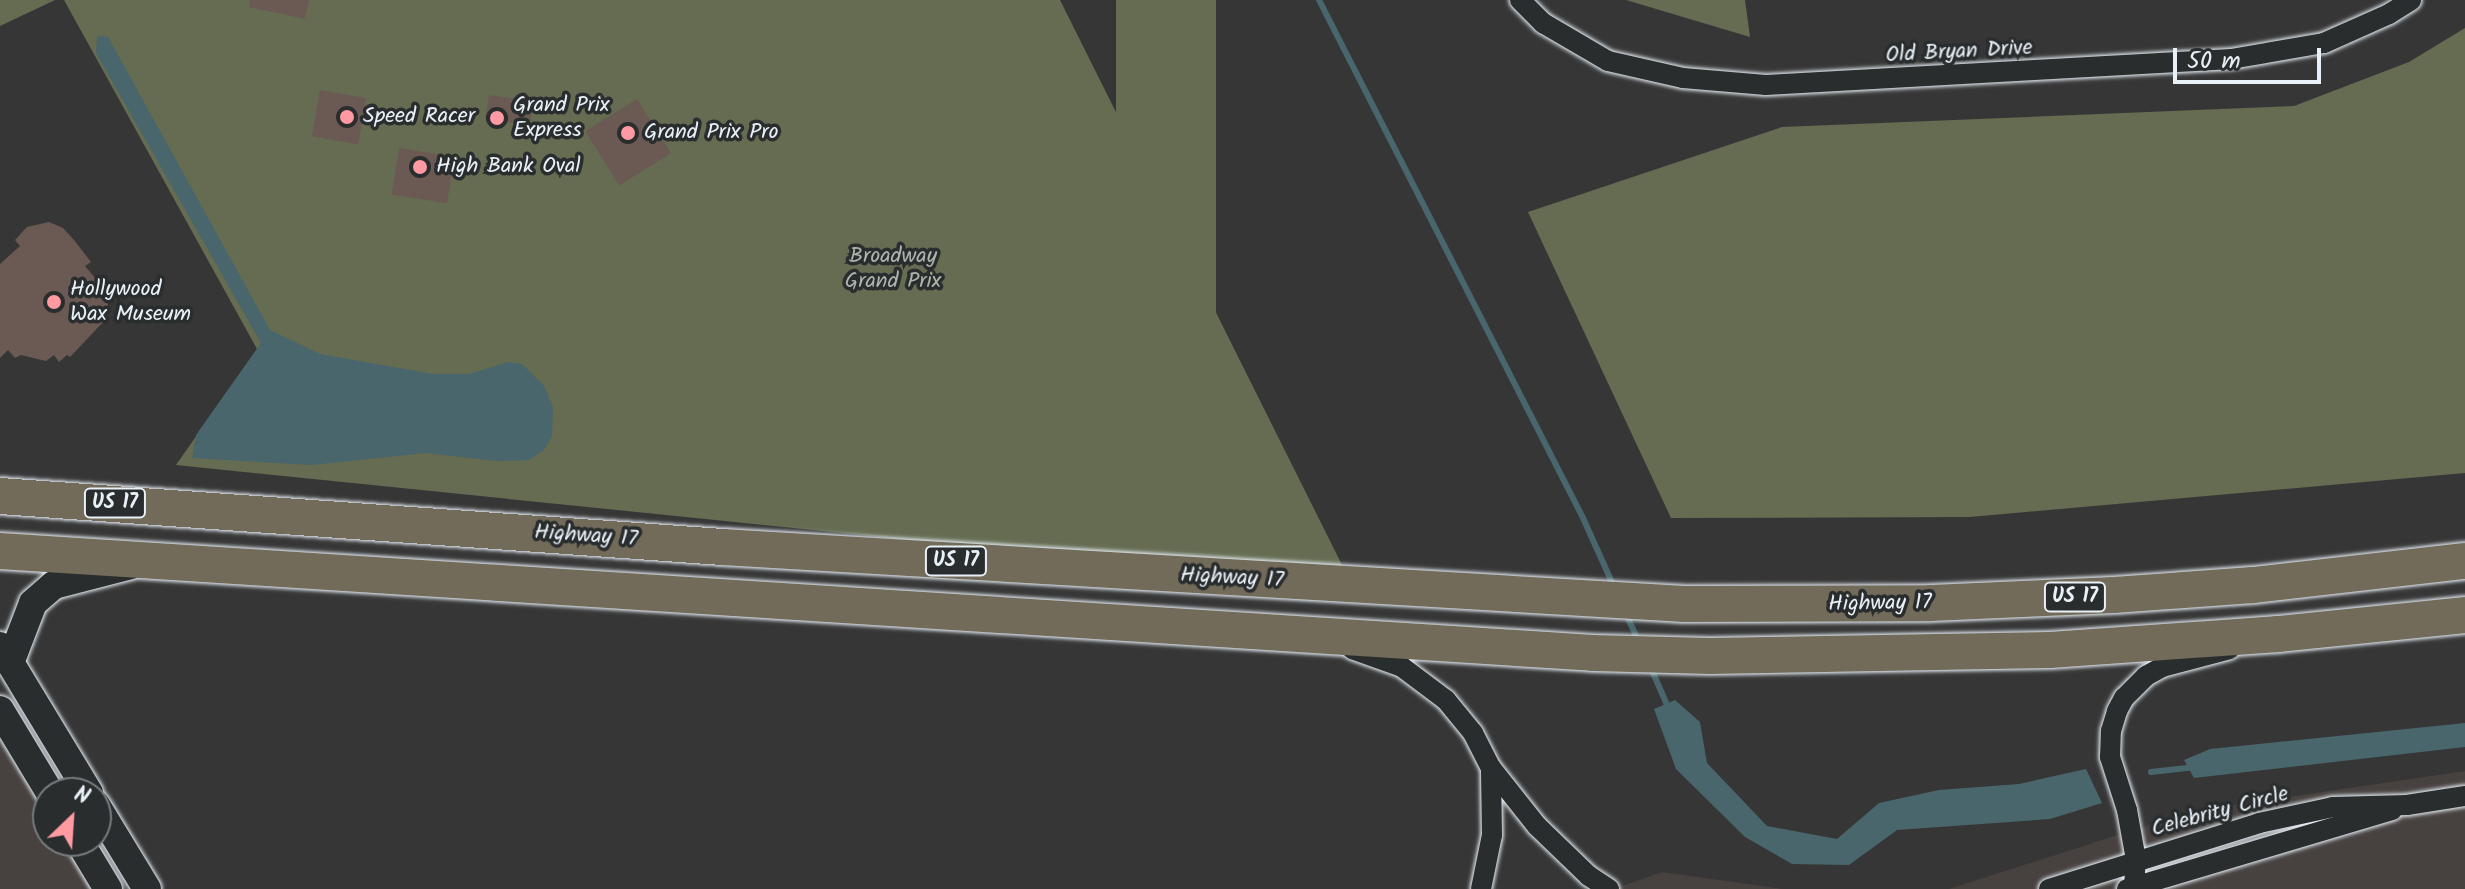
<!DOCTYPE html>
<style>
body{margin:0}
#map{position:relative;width:2465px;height:889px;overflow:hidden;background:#373636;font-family:Kalam,sans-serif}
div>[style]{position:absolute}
.built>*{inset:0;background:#47413f}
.green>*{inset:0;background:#656c52;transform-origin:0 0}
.water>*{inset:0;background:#48666b}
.stream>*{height:6px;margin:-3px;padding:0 3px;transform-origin:3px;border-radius:3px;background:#48666b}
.building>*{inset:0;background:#6b5a54;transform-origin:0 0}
.roads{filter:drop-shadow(0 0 2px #e8f1f8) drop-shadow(0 0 2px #e8f1f8)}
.street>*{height:20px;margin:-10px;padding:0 10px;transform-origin:10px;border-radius:10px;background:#2a2d2e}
.secondary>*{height:28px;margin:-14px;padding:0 14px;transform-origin:14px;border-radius:14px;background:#2a2d2e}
.highway>*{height:36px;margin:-18px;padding:0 18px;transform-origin:18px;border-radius:18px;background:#726b5a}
.dots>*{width:22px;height:22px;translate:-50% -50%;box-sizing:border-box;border:4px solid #2a2d2e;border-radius:50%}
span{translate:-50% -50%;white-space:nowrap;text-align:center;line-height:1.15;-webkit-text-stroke:7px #2a2d2e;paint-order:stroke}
.shield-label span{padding:2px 6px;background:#2a2d2e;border:2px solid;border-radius:6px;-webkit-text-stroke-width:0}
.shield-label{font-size:20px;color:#e8f1f8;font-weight:700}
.street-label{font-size:22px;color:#e8f1f8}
.poi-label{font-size:22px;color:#e8f1f8}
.left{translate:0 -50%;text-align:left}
.park-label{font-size:22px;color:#adb5ad}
.north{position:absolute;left:32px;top:777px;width:80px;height:80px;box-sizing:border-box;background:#2a2d2e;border:2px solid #767b7f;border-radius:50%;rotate:25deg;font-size:22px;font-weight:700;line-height:32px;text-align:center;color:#e8f1f8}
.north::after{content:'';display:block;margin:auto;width:28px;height:36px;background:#ff9aa2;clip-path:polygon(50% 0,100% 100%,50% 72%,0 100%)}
.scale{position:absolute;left:2173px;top:48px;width:148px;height:36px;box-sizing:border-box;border:4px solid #e8f1f8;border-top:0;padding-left:10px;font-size:24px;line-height:28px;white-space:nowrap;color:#e8f1f8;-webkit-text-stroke:6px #2a2d2e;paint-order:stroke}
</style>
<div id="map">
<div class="built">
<div style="clip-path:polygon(0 710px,48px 793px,48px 841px,79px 841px,108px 889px,0 889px)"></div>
<div style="clip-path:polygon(2465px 771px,2465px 889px,1949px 889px,2193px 811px)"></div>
<div style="clip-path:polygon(1662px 872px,1783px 889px,1614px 889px)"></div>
</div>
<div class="green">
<div style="clip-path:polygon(0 0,55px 0,0 26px)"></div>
<div style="clip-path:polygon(64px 0,1060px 0,1352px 585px,176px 465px,257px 349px)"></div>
<div style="left:1116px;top:0;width:100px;height:508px"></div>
<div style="clip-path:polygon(1626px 0,1745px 0,1750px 37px)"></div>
<div style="clip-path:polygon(2465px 28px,2465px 473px,1970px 517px,1671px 518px,1528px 212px,1782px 127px,2294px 106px,2409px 62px)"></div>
</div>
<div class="water">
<div style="clip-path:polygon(97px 36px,108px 37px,270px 330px,320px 354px,433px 374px,469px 374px,508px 362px,522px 364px,544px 386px,553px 407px,552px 436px,544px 450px,529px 460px,496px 461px,426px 453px,311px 465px,192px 458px,196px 435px,261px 343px,96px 53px)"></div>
<div style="clip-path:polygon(1675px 700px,1700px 722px,1707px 763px,1767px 826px,1837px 839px,1879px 803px,1939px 790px,2019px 784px,2086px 769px,2102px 803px,2050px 819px,1897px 830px,1849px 865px,1792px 864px,1745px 837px,1676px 769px,1654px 709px)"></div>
<div style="clip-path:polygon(2465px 723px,2465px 747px,2194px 778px,2184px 760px,2210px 749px)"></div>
</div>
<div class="stream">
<div style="left:1319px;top:0;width:581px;rotate:62.99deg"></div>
<div style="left:1583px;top:518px;width:76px;rotate:65.8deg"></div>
<div style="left:1625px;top:612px;width:33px;rotate:65deg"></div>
<div style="left:1650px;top:666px;width:45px;rotate:66.3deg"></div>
<div style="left:2151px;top:772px;width:45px;rotate:-6.3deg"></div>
</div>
<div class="building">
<div style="clip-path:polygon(250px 0,309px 0,305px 19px,249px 7px)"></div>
<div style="left:320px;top:90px;width:47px;height:47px;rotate:10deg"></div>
<div style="left:489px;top:95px;width:45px;height:24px;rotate:9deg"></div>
<div style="left:637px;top:99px;width:64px;height:61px;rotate:58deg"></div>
<div style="left:399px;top:148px;width:56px;height:47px;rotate:9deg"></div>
<div style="clip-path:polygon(49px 222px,63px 228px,74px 240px,91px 262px,85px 266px,101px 285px,109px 286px,107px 318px,70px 357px,67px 355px,59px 362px,54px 355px,46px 361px,21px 355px,15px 358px,8px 350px,0 358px,0 264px,20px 246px,15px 240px,27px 227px)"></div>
</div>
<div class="roads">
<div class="street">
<div style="left:1520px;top:0;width:33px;rotate:45deg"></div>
<div style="left:1543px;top:23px;width:75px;rotate:30.3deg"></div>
<div style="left:1608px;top:61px;width:77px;rotate:12.8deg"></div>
<div style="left:1683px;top:78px;width:83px;rotate:4.8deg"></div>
<div style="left:1766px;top:85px;width:466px;rotate:-3.2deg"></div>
<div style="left:2231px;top:59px;width:94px;rotate:-9.8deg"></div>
<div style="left:2324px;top:43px;width:71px;rotate:-24deg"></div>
<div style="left:2389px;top:14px;width:26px;rotate:-32deg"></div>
<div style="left:1352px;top:649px;width:53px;rotate:19.8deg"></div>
<div style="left:1402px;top:667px;width:55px;rotate:36.9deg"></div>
<div style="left:1446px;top:700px;width:43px;rotate:50.7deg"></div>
<div style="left:1473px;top:733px;width:39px;rotate:63deg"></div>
<div style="left:1491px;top:768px;width:74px;rotate:51.6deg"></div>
<div style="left:1537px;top:826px;width:72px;rotate:43.9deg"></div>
<div style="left:1589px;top:876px;width:24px;rotate:33deg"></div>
<div style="left:2134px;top:887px;width:27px;rotate:-86deg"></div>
<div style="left:2136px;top:860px;width:51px;rotate:-100.2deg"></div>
<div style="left:2127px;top:810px;width:56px;rotate:-107.8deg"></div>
<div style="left:2110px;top:757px;width:26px;rotate:-88deg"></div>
<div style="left:2111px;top:731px;width:21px;rotate:-73deg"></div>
<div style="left:2117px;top:711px;width:15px;rotate:-62deg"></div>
<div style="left:2124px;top:698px;width:31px;rotate:-45deg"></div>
<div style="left:2146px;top:676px;width:18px;rotate:-29deg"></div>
<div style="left:2162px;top:667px;width:70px;rotate:-14.8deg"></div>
<div style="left:1481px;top:889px;width:55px;rotate:-78.5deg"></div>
<div style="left:1492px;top:835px;width:67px;rotate:-90.9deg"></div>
<div style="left:2049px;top:889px;width:220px;rotate:-17.4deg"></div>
<div style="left:2259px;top:823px;width:76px;rotate:-12.2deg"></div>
<div style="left:2333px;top:807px;width:74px;rotate:-1.5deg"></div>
<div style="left:2407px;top:805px;width:59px;rotate:-8.8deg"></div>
<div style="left:2127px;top:889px;width:277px;rotate:-16.6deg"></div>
</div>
<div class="secondary">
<div style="left:0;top:646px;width:172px;rotate:58.8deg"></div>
<div style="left:10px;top:663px;width:64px;rotate:-69deg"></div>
<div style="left:33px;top:603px;width:28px;rotate:-41deg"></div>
<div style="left:54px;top:585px;width:80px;rotate:-14.6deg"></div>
<div style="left:0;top:710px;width:97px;rotate:58.9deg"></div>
<div style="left:96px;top:805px;width:98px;rotate:58.7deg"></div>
<div style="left:79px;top:841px;width:56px;rotate:58.9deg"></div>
</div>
<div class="highway">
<div style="left:0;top:496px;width:724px;rotate:4.04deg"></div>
<div style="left:722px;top:547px;width:964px;rotate:3.39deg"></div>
<div style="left:1684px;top:604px;width:247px;rotate:-0.2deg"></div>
<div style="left:1931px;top:603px;width:183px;rotate:-2.5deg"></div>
<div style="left:2114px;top:595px;width:139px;rotate:-4.1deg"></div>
<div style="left:2253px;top:585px;width:213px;rotate:-6.5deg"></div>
<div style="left:0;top:551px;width:1596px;rotate:3.66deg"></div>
<div style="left:1593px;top:653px;width:117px;rotate:1.5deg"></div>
<div style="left:1710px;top:656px;width:340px;rotate:-1deg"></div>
<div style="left:2050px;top:650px;width:229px;rotate:-4deg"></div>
<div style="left:2278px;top:634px;width:188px;rotate:-5.8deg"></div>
</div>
</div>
<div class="dots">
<div style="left:347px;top:117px;background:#ff9aa2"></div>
<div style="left:497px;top:118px;background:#ff9aa2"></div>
<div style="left:628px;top:133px;background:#ff9aa2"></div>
<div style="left:420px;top:167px;background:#ff9aa2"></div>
<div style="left:54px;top:302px;background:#ff9aa2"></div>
</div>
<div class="shield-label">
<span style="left:115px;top:503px">US 17</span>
<span style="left:956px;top:561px">US 17</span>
<span style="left:2075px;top:597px">US 17</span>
</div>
<div class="street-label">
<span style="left:1959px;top:52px;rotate:-3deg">Old Bryan Drive</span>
<span style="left:586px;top:536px;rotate:4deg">Highway 17</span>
<span style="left:1232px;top:578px;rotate:3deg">Highway 17</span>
<span style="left:1880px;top:604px;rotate:-1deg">Highway 17</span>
<span style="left:2220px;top:812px;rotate:-15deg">Celebrity Circle</span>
</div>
<div class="poi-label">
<span class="left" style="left:513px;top:118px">Grand Prix<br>Express</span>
<span class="left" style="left:363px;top:117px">Speed Racer</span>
<span class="left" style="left:644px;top:133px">Grand Prix Pro</span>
<span class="left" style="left:436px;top:167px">High Bank Oval</span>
<span class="left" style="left:70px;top:302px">Hollywood<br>Wax Museum</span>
</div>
<div class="park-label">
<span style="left:893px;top:269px">Broadway<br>Grand Prix</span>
</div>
<div class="north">N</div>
<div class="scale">50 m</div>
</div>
